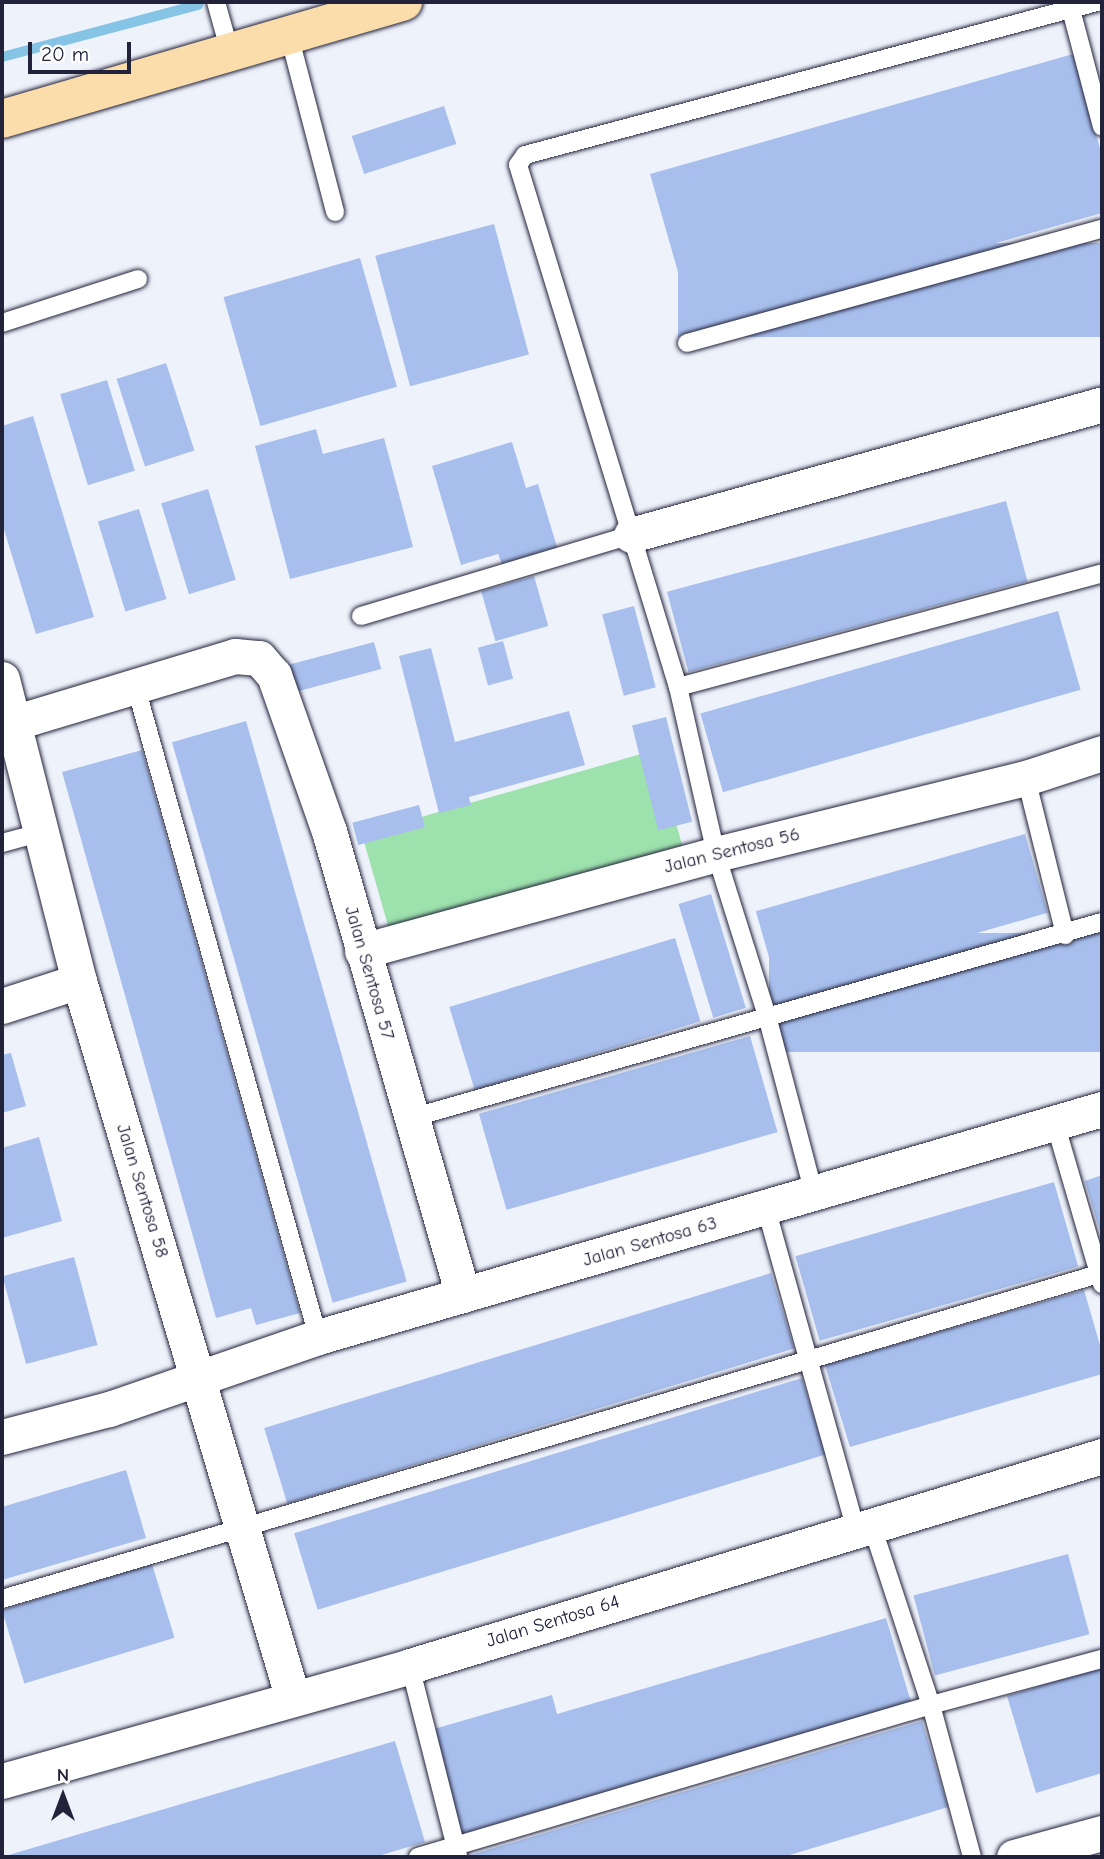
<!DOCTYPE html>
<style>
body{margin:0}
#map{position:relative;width:1104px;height:1859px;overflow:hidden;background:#eef2fb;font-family:"Comic Neue",sans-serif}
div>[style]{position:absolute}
.green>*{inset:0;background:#9de1ad;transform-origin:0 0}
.stream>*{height:10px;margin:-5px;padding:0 5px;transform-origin:5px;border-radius:5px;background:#86c4e6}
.building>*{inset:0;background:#a8bfed;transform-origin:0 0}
.roads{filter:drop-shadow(0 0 2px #22223b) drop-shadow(0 0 2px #22223b)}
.lane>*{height:18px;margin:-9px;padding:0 9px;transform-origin:9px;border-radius:9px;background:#fff}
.street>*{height:35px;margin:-17.5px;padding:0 17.5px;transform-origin:17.5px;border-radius:17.5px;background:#fff}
.highway>*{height:38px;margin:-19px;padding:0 19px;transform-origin:19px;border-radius:19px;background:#fbddab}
span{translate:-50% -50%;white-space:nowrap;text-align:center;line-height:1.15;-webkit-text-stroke:7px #fff;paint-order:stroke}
.street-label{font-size:19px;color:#22223b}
.frame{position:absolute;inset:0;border:4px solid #22223b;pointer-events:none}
.north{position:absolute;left:28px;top:1761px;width:70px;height:70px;-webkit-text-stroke:5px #fff;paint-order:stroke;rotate:0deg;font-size:19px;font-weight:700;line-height:28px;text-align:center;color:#22223b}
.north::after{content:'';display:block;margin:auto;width:24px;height:32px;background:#22223b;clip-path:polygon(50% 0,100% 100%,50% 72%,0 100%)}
.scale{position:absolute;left:28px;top:42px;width:103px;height:32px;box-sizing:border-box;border:4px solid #22223b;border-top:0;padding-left:9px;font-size:21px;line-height:24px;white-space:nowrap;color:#22223b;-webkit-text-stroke:5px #fff;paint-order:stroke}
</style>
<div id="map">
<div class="green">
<div style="left:655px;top:750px;width:99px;height:305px;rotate:74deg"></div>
</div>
<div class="stream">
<div style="left:2px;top:57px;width:203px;rotate:-14.9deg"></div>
</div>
<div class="building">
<div style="clip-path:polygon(1073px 54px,1102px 155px,1102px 213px,694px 328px,650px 174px)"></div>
<div style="left:444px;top:106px;width:40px;height:97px;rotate:72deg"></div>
<div style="left:494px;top:224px;width:135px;height:123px;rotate:75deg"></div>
<div style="left:1102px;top:243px;width:94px;height:424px;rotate:90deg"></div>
<div style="left:360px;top:258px;width:134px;height:142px;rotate:74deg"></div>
<div style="left:166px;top:363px;width:92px;height:52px;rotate:72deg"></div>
<div style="left:107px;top:380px;width:95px;height:49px;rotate:73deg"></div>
<div style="clip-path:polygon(33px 416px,94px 617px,36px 634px,2px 523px,2px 426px)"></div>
<div style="clip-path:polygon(316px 429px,323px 454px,384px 438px,413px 547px,290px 579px,255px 446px)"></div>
<div style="clip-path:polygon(512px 442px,526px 488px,538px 484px,557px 547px,502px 564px,498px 554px,461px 565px,432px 466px)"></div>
<div style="left:208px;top:489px;width:95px;height:49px;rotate:73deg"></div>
<div style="left:1006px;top:501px;width:83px;height:351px;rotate:75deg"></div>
<div style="left:139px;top:509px;width:94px;height:43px;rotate:73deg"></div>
<div style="left:534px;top:576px;width:52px;height:55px;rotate:74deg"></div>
<div style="left:634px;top:606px;width:84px;height:33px;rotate:75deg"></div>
<div style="left:1058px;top:611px;width:82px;height:372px;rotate:74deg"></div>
<div style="left:503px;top:641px;width:39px;height:26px;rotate:75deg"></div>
<div style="left:374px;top:642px;width:28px;height:88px;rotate:75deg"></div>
<div style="clip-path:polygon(431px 648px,455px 742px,569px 711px,585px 765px,469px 797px,471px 805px,439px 813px,399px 656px)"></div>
<div style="left:666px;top:717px;width:108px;height:35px;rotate:76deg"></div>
<div style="left:246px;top:721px;width:583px;height:77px;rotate:74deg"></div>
<div style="clip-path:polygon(142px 750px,300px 1313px,256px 1325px,251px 1308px,216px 1318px,62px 772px)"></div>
<div style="left:419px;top:805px;width:23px;height:69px;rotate:75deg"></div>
<div style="left:1025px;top:834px;width:82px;height:280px;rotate:74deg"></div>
<div style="left:711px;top:894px;width:119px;height:34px;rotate:73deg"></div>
<div style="left:1102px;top:933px;width:119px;height:333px;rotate:90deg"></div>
<div style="left:675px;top:938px;width:87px;height:236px;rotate:73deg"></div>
<div style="left:750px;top:1036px;width:100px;height:282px;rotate:74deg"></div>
<div style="clip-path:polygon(11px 1053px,26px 1106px,2px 1113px,2px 1055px)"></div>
<div style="clip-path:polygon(39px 1137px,62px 1221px,2px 1238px,2px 1148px)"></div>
<div style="clip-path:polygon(1102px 1175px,1102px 1238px,1085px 1181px)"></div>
<div style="left:1054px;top:1182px;width:88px;height:269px;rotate:74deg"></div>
<div style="left:74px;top:1257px;width:91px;height:74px;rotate:75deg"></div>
<div style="left:771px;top:1273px;width:79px;height:530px;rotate:73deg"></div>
<div style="clip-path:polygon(1084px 1290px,1102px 1352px,1102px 1374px,850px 1447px,825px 1365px)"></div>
<div style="left:802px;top:1378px;width:80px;height:531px;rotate:73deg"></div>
<div style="clip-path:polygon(126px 1470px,146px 1538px,2px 1580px,2px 1507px)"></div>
<div style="left:1068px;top:1554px;width:83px;height:160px;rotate:75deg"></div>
<div style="left:152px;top:1564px;width:77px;height:157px;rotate:73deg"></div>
<div style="clip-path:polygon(886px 1618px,911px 1702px,458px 1835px,427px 1731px,552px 1695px,557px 1714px)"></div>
<div style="clip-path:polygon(1102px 1667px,1102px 1773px,1036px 1793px,1007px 1696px)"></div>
<div style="clip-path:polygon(922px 1721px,948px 1807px,883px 1827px,783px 1857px,464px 1857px)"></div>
<div style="clip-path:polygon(395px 1741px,425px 1842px,375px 1857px,2px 1857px,2px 1849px,5px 1856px)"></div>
</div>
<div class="roads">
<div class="lane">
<div style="left:216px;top:2px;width:52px;rotate:74.4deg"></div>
<div style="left:1069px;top:2px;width:129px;rotate:75.2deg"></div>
<div style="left:289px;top:35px;width:183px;rotate:75.4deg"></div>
<div style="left:2px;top:323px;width:143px;rotate:-17.9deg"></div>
<div style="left:687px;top:343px;width:430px;rotate:-15.4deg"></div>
<div style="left:361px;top:616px;width:282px;rotate:-16.7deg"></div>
<div style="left:135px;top:684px;width:678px;rotate:74.34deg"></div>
<div style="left:678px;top:687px;width:439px;rotate:-15deg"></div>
<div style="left:1026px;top:778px;width:162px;rotate:76deg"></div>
<div style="left:2px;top:843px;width:38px;rotate:-15deg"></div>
<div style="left:411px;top:1118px;width:718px;rotate:-15.84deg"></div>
<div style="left:1055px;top:1123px;width:168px;rotate:73.7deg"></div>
<div style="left:813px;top:1190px;width:180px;rotate:-104.8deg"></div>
<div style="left:767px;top:1016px;width:170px;rotate:-107.5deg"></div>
<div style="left:716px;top:854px;width:171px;rotate:-102.8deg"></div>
<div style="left:678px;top:687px;width:546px;rotate:-107.04deg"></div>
<div style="left:518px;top:165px;width:12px;rotate:-55deg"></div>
<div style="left:525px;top:155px;width:592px;rotate:-14.98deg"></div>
<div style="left:766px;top:1208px;width:335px;rotate:74.4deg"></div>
<div style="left:872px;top:1526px;width:188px;rotate:71.8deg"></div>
<div style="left:931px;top:1705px;width:157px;rotate:74.9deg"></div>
<div style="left:2px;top:1599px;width:1147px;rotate:-16.51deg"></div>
<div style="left:410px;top:1666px;width:196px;rotate:75.8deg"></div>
<div style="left:418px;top:1857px;width:535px;rotate:-16.5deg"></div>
<div style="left:931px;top:1705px;width:177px;rotate:-15.1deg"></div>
</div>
<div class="street">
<div style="left:631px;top:535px;width:489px;rotate:-15.5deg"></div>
<div style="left:2px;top:679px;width:312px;rotate:75.7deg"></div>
<div style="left:79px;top:981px;width:749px;rotate:73.4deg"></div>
<div style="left:13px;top:723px;width:232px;rotate:-16.8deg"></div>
<div style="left:235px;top:656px;width:24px;rotate:5deg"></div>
<div style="left:259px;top:658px;width:23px;rotate:49deg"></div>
<div style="left:274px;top:675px;width:165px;rotate:70.6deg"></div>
<div style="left:329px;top:831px;width:483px;rotate:73.9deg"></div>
<div style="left:362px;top:951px;width:367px;rotate:-15.3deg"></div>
<div style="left:716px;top:854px;width:319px;rotate:-13.8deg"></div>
<div style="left:1026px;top:778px;width:80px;rotate:-18.2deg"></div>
<div style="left:2px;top:1006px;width:81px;rotate:-18deg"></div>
<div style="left:2px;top:1437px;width:111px;rotate:-14.7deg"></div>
<div style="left:109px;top:1409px;width:221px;rotate:-19deg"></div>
<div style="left:318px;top:1337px;width:816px;rotate:-16.22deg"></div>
<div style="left:2px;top:1781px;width:424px;rotate:-15.7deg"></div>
<div style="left:410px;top:1666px;width:723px;rotate:-16.88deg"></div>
<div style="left:1014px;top:1857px;width:91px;rotate:-15.3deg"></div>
</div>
<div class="highway">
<div style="left:2px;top:119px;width:418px;rotate:-16.3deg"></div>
</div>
</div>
<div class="street-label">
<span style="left:732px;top:851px;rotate:-14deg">Jalan Sentosa 56</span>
<span style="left:369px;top:973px;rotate:74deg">Jalan Sentosa 57</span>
<span style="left:142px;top:1191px;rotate:73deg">Jalan Sentosa 58</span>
<span style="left:650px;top:1242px;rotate:-16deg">Jalan Sentosa 63</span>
<span style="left:553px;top:1622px;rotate:-17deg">Jalan Sentosa 64</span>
</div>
<div class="frame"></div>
<div class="north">N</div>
<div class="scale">20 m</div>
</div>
